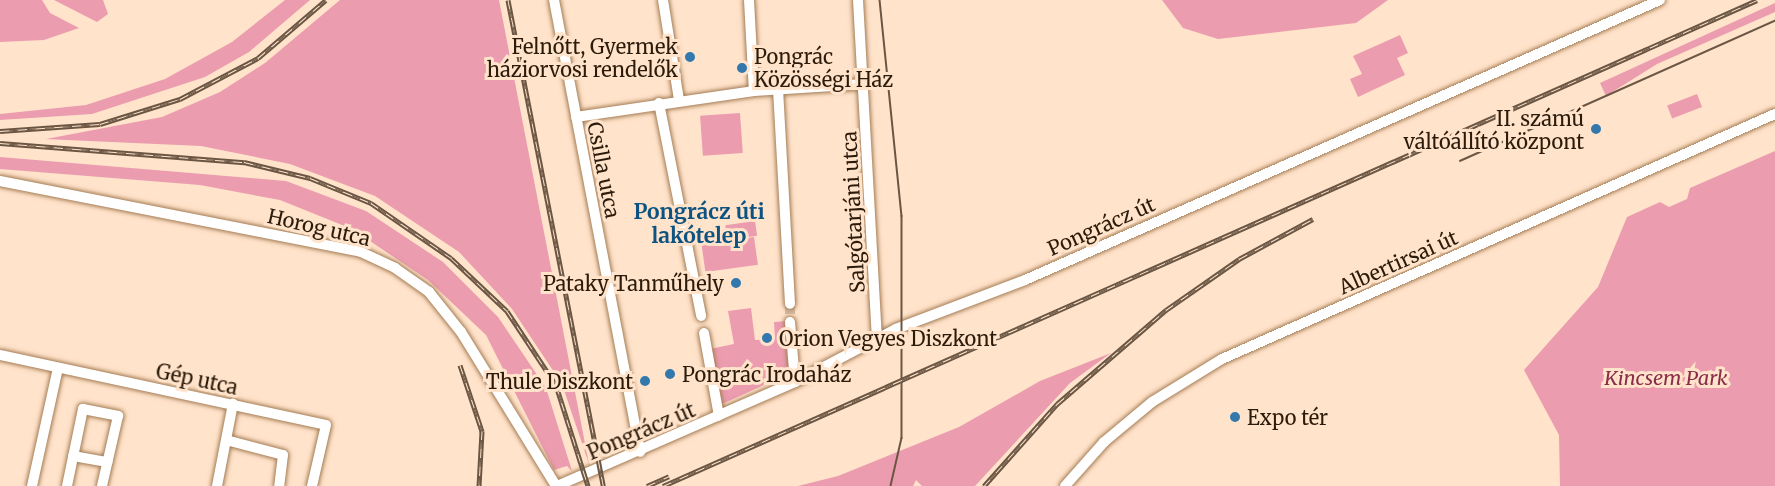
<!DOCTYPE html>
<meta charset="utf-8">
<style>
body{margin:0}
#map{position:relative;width:1775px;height:486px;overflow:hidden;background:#ffe3ca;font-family:Merriweather,serif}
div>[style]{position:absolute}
.green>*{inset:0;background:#ec9caf;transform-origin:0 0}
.minor-tunnel>*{height:10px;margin-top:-5px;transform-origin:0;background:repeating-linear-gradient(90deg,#d5bba4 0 10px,transparent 0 15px)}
.roads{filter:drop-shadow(0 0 2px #a57c54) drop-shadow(0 0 2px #a57c54)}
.minor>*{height:10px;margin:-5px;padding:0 5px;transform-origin:5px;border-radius:5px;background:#fff}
.tram>*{height:1.5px;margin:-0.75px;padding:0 0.75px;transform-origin:0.75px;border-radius:0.75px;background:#6b5644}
.rail>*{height:5px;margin-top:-2.5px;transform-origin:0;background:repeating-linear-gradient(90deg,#ffe3ca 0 9px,#6b5644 0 18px);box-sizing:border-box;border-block:2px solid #6b5644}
.dots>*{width:16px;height:16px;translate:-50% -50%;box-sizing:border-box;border:3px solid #ffe3ca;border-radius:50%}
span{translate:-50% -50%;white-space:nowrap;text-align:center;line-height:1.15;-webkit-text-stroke:6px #ffe3ca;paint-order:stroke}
.poi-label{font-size:20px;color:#2c1b0b}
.right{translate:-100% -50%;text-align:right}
.left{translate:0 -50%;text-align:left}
.street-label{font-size:20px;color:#2c1b0b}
.park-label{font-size:20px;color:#8a2d4a;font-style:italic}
.neighbourhood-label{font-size:21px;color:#0d5381;font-weight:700}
</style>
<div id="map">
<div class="green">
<div style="clip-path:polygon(0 0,42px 0,50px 13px,79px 28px,44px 40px,0 42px)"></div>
<div style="clip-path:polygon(54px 0,103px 0,108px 14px,97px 22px)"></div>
<div style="clip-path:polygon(285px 0,310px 0,249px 52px,205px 77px,92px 114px,0 120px,0 114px,86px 105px,165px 79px,232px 42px)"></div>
<div style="clip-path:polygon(340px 0,499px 0,589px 464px,562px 384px,512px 309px,459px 252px,375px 196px,290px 164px,201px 146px,0 137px,46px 139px,162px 117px,220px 92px,265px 63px)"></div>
<div style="clip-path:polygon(1162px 0,1388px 0,1356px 23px,1218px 39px,1183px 28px)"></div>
<div style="clip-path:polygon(1775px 3px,1775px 12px,1657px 64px,1606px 96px,1600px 83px)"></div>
<div style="clip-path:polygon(1400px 35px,1408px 53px,1397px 58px,1405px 75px,1358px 97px,1350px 79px,1362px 74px,1353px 56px)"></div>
<div style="left:1697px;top:94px;width:14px;height:32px;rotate:69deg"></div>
<div style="left:740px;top:113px;width:40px;height:40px;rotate:86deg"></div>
<div style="clip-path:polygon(1775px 151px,1775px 486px,1560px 486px,1559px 435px,1524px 370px,1598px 287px,1627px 217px,1660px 202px,1669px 207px,1687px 199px,1690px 188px)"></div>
<div style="clip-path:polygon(0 157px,286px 181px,366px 211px,443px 262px,498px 317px,546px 388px,572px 471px,567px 466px,554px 470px,486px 335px,428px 280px,352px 229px,280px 200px,200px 185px,0 169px)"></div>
<div style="left:755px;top:221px;width:15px;height:30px;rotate:82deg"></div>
<div style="left:754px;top:237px;width:28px;height:53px;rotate:82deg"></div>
<div style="clip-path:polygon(751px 308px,755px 340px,775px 339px,774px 322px,789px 321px,793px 372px,720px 405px,710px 349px,734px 344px,728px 311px)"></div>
<div style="clip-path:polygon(1111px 353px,1070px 383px,975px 486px,922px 486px,916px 480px,913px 486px,798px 486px,838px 476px,959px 427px,1040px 381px)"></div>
</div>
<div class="minor-tunnel">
<div style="left:790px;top:304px;width:18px;rotate:90deg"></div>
</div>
<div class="roads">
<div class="minor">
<div style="left:554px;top:0;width:460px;rotate:79.2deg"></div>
<div style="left:663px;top:0;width:101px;rotate:80.9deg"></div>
<div style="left:749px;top:0;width:91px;rotate:86.9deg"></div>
<div style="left:858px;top:0;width:339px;rotate:86.8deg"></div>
<div style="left:778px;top:89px;width:215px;rotate:86.8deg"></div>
<div style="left:659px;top:103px;width:217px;rotate:78.8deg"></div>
<div style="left:576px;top:117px;width:180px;rotate:-8.3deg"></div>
<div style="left:754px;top:91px;width:110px;rotate:-3.6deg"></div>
<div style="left:0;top:181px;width:368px;rotate:11.1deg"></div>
<div style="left:361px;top:252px;width:38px;rotate:25deg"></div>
<div style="left:395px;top:268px;width:42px;rotate:35.2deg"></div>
<div style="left:429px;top:292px;width:51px;rotate:51.3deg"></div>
<div style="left:461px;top:332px;width:181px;rotate:58.3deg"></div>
<div style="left:790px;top:322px;width:60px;rotate:85.2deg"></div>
<div style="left:704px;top:333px;width:84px;rotate:79.8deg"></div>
<div style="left:0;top:355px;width:333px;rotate:12.1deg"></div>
<div style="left:326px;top:425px;width:63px;rotate:102.9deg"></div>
<div style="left:226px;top:440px;width:59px;rotate:14.7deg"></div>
<div style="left:283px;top:455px;width:31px;rotate:97deg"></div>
<div style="left:73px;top:456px;width:35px;rotate:10deg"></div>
<div style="left:32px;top:486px;width:121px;rotate:-77.6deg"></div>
<div style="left:67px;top:486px;width:79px;rotate:-78.3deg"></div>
<div style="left:83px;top:409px;width:36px;rotate:11deg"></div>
<div style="left:118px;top:416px;width:72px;rotate:102.9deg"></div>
<div style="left:217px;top:486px;width:84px;rotate:-79deg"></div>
<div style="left:557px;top:486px;width:260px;rotate:-23.6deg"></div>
<div style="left:795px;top:382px;width:114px;rotate:-27.7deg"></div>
<div style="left:896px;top:329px;width:138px;rotate:-20.8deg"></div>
<div style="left:1025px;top:280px;width:694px;rotate:-23.79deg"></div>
<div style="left:1065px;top:486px;width:59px;rotate:-48.4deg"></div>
<div style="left:1104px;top:442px;width:62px;rotate:-39.8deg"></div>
<div style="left:1152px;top:402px;width:82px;rotate:-31.6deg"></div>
<div style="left:1222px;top:359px;width:605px;rotate:-23.9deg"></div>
</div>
</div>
<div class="tram">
<div style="left:880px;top:0;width:217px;rotate:84.2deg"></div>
<div style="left:902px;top:216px;width:222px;rotate:90deg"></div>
<div style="left:902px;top:438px;width:49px;rotate:102.9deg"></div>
<div style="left:1460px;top:161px;width:345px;rotate:-24deg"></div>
</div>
<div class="rail">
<div style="left:508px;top:0;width:495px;rotate:78.9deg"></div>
<div style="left:0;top:131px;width:100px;rotate:-4deg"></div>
<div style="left:100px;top:124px;width:84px;rotate:-17.4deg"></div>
<div style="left:180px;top:99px;width:88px;rotate:-27.7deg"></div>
<div style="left:258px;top:58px;width:89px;rotate:-40.5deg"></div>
<div style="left:0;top:143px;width:245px;rotate:4.5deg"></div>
<div style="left:244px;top:162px;width:68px;rotate:13.6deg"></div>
<div style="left:310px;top:178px;width:66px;rotate:22.3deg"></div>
<div style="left:371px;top:203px;width:97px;rotate:34.5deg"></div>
<div style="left:451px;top:258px;width:77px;rotate:43.4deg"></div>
<div style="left:507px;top:311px;width:89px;rotate:56.5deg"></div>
<div style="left:556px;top:385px;width:106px;rotate:72.4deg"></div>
<div style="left:460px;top:365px;width:70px;rotate:71.6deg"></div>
<div style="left:482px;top:431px;width:55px;rotate:93.1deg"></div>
<div style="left:647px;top:486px;width:24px;rotate:-24deg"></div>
<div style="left:663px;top:486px;width:1197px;rotate:-23.95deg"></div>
<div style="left:984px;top:486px;width:110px;rotate:-48.3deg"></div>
<div style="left:1057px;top:404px;width:144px;rotate:-40.8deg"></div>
<div style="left:1166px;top:310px;width:89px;rotate:-34.9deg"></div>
<div style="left:1239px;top:259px;width:84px;rotate:-28.4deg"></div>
</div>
<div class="dots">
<div style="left:690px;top:57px;background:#3278ad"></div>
<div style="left:742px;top:68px;background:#3278ad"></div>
<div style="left:1596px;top:129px;background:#3278ad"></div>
<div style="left:736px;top:283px;background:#3278ad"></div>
<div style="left:767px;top:338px;background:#3278ad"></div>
<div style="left:670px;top:374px;background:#3278ad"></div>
<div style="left:645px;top:381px;background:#3278ad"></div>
<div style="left:1235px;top:417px;background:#3278ad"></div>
</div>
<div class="poi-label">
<span class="right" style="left:678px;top:58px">Felnőtt, Gyermek<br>háziorvosi rendelők</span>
<span class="left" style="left:754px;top:68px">Pongrác<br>Közösségi Ház</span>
<span class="right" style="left:1584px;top:130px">II. számú<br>váltóállító központ</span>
<span class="right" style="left:724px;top:283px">Pataky Tanműhely</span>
<span class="left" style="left:779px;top:338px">Orion Vegyes Diszkont</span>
<span class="left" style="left:682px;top:374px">Pongrác Irodaház</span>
<span class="right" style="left:633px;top:381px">Thule Diszkont</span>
<span class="left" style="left:1247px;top:417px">Expo tér</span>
</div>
<div class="street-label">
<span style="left:604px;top:170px;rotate:79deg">Csilla utca</span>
<span style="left:853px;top:212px;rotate:-93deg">Salgótarjáni utca</span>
<span style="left:1101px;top:226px;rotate:-24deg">Pongrácz út</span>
<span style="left:319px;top:227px;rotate:13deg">Horog utca</span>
<span style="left:1398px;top:262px;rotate:-24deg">Albertirsai út</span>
<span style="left:197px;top:379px;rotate:12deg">Gép utca</span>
<span style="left:641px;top:431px;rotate:-23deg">Pongrácz út</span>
</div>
<div class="park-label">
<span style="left:1666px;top:377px">Kincsem Park</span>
</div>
<div class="neighbourhood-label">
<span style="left:699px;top:224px">Pongrácz úti<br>lakótelep</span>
</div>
</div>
